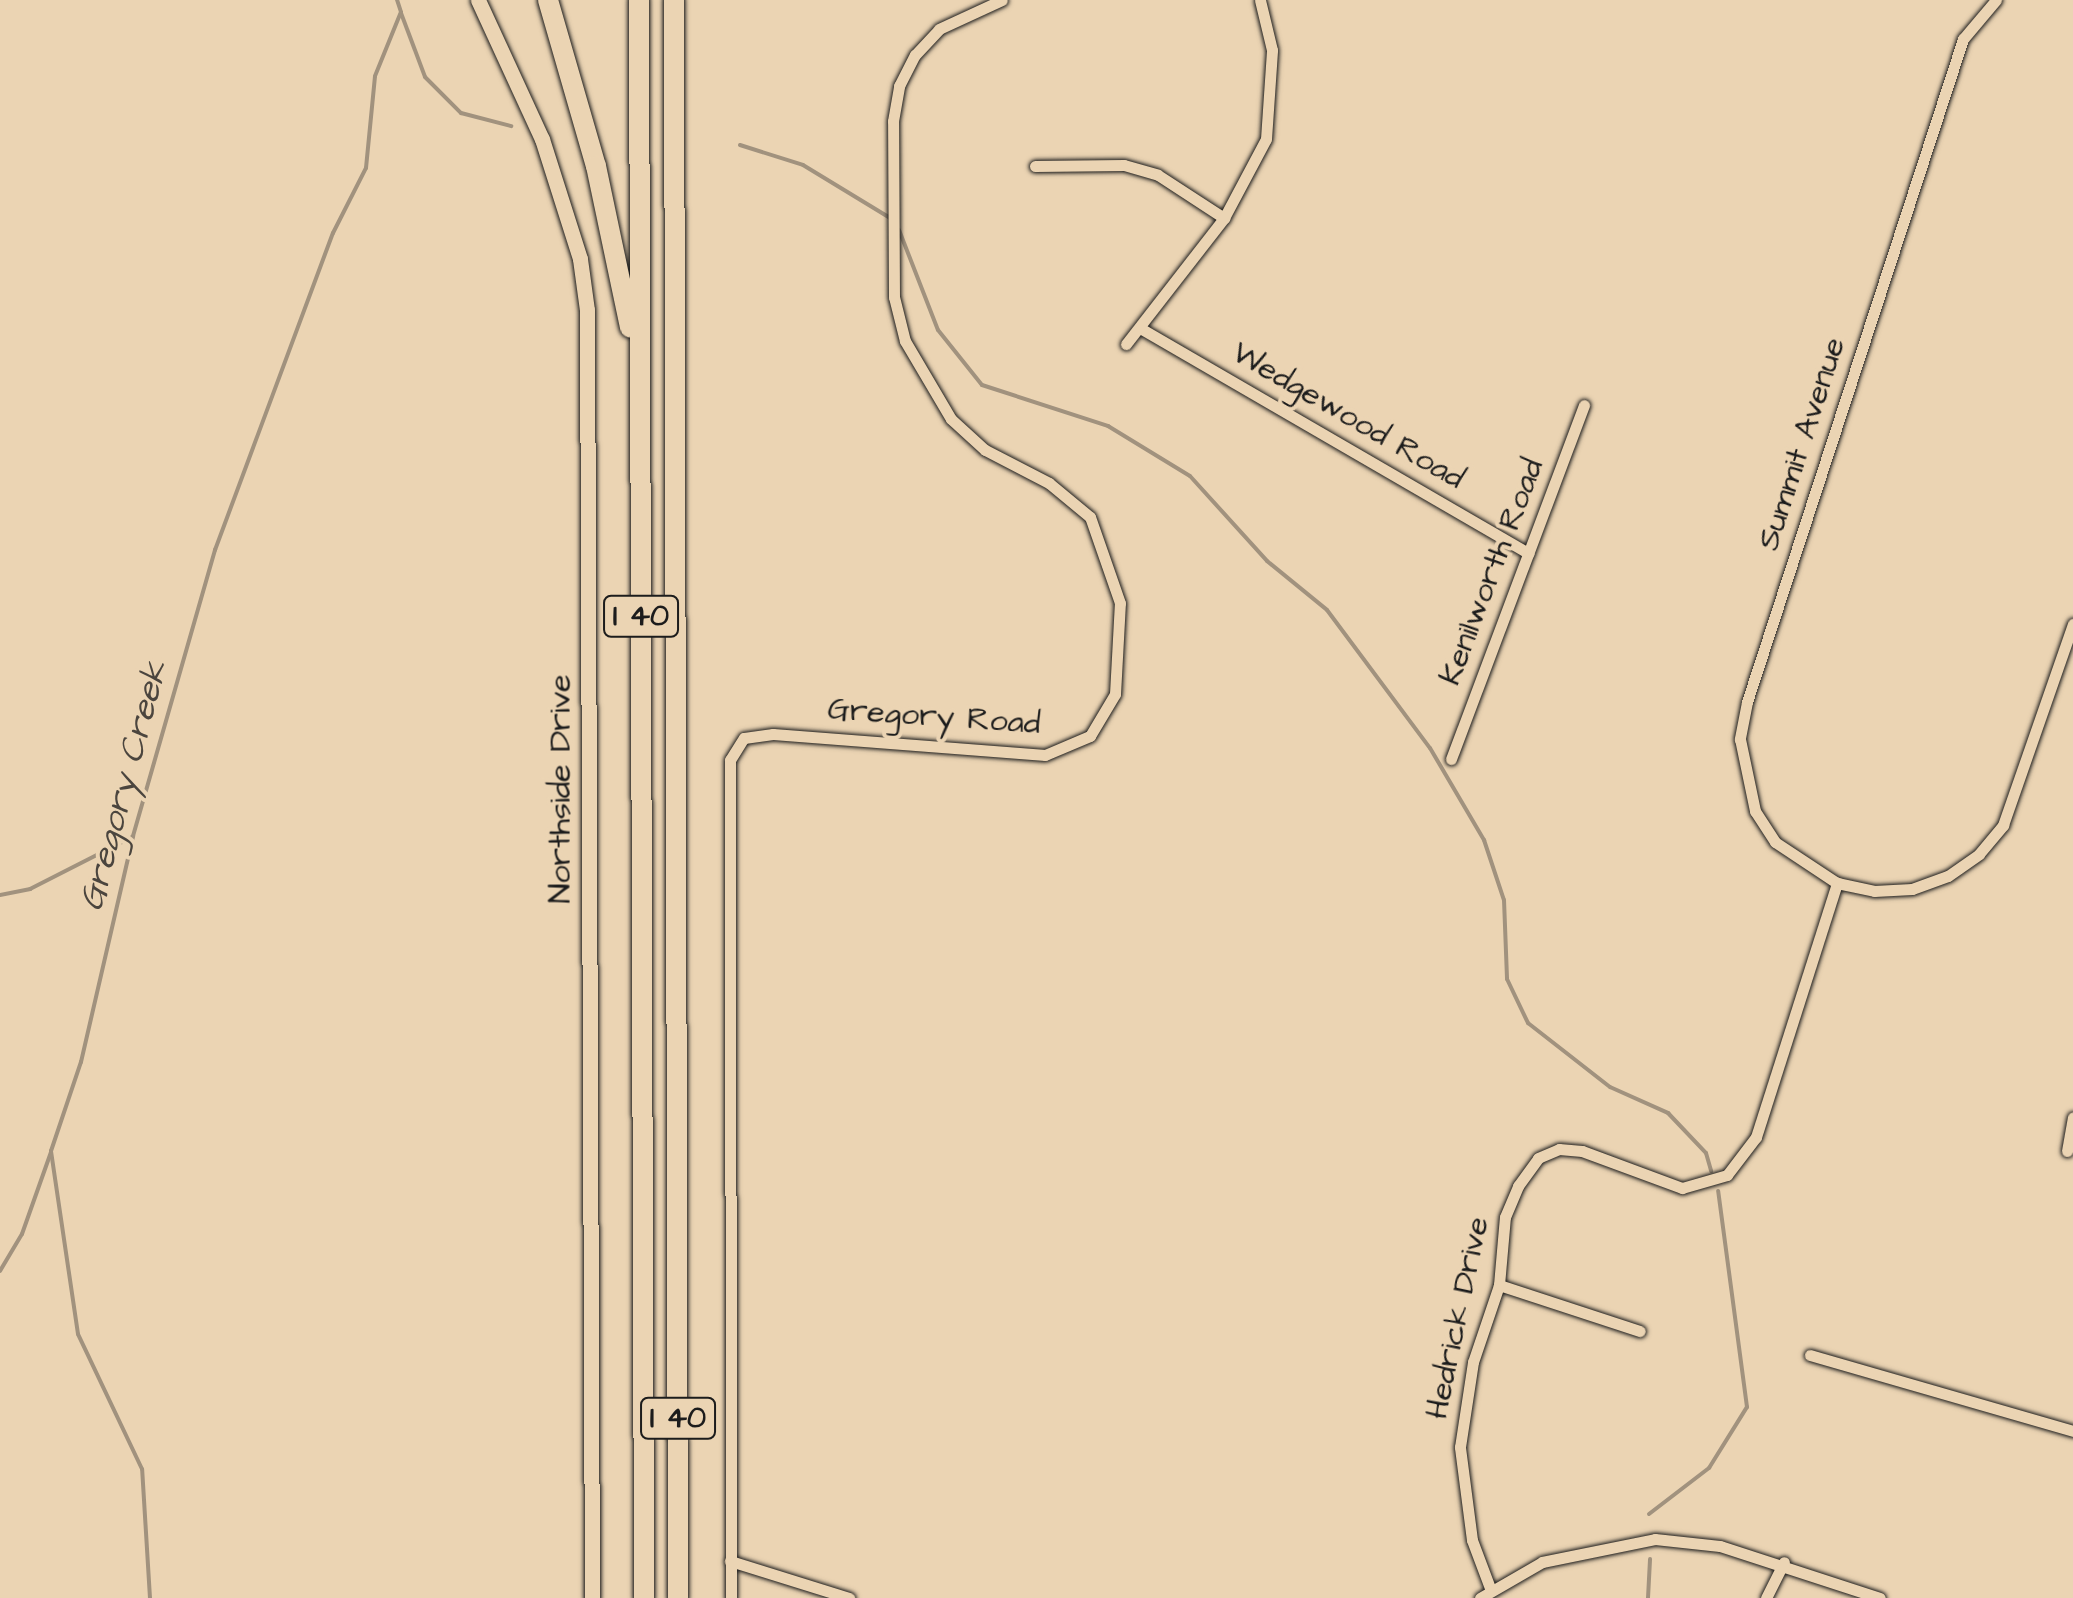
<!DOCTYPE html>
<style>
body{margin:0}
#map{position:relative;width:2073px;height:1598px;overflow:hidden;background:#ebd4b3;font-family:"Architects Daughter",sans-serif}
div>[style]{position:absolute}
.stream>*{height:4px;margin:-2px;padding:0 2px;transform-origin:2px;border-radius:2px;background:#a1927e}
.roads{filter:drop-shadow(0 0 2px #1c1c1c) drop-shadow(0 0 2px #1c1c1c)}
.street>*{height:11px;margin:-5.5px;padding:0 5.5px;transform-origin:5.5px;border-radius:5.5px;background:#ebd4b3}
.secondary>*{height:15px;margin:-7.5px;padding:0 7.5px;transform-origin:7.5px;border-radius:7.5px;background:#ebd4b3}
.highway>*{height:20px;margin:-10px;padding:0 10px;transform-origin:10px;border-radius:10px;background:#ebd4b3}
span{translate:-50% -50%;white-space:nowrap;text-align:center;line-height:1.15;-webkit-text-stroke:8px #ebd4b3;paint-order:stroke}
.shield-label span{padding:2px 8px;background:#ebd4b3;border:2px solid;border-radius:8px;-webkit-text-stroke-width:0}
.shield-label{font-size:30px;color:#1c1c1c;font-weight:700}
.street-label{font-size:32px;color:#1c1c1c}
.water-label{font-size:35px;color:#4b453e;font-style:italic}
</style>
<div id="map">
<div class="stream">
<div style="left:401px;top:13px;width:68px;rotate:69.4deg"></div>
<div style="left:425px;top:77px;width:51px;rotate:45deg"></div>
<div style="left:461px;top:113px;width:52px;rotate:14.6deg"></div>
<div style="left:740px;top:145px;width:66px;rotate:17.6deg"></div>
<div style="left:803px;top:165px;width:102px;rotate:31.3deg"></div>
<div style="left:899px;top:230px;width:107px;rotate:68.7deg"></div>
<div style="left:938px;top:330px;width:70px;rotate:51.3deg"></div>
<div style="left:982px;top:385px;width:133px;rotate:18deg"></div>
<div style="left:1108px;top:426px;width:96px;rotate:31.4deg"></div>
<div style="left:1190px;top:476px;width:115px;rotate:47.8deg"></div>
<div style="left:1267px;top:561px;width:77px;rotate:39.2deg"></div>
<div style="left:1327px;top:610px;width:172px;rotate:53.3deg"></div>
<div style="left:1430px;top:748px;width:107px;rotate:59.6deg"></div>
<div style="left:1484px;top:840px;width:63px;rotate:71.6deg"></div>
<div style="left:1504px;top:900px;width:79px;rotate:87.8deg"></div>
<div style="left:1507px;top:979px;width:49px;rotate:64.5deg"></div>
<div style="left:1528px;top:1023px;width:104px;rotate:38deg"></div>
<div style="left:1610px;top:1087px;width:64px;rotate:24.1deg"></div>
<div style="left:1668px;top:1113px;width:55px;rotate:46.5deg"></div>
<div style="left:1706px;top:1153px;width:19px;rotate:74deg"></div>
<div style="left:0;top:895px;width:31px;rotate:-11deg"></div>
<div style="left:30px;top:889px;width:114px;rotate:-27deg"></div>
<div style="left:0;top:1271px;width:43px;rotate:-59.3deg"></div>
<div style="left:22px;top:1234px;width:87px;rotate:-70.5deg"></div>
<div style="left:1649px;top:1514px;width:76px;rotate:-37.5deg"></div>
<div style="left:1709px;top:1468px;width:72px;rotate:-58.1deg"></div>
<div style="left:1747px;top:1407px;width:218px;rotate:-97.6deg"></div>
<div style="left:150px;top:1598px;width:129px;rotate:-93.5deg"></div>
<div style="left:142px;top:1469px;width:149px;rotate:-115.4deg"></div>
<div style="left:78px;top:1334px;width:185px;rotate:-98.4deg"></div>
<div style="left:51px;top:1151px;width:94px;rotate:-71.4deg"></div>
<div style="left:81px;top:1062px;width:232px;rotate:-77deg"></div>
<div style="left:133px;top:836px;width:298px;rotate:-74deg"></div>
<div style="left:215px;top:550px;width:338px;rotate:-69.6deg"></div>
<div style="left:333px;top:233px;width:73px;rotate:-63.1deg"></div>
<div style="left:366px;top:168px;width:92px;rotate:-84.4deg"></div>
<div style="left:375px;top:76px;width:69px;rotate:-67.9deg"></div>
<div style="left:401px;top:12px;width:13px;rotate:-108deg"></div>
<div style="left:1648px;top:1598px;width:39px;rotate:-87deg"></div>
</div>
<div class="roads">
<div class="street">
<div style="left:1996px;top:0;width:51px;rotate:130.2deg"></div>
<div style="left:1963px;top:39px;width:697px;rotate:108.05deg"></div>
<div style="left:1747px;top:702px;width:38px;rotate:101deg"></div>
<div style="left:1740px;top:739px;width:74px;rotate:78.2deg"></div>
<div style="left:1755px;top:811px;width:37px;rotate:57deg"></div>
<div style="left:1775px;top:842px;width:74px;rotate:33.5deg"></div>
<div style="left:1837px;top:883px;width:38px;rotate:12deg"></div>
<div style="left:1874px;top:891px;width:38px;rotate:-3deg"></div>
<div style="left:1912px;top:889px;width:38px;rotate:-20deg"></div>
<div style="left:1948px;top:876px;width:38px;rotate:-35deg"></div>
<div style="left:1979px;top:854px;width:38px;rotate:-50deg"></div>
<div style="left:2003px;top:825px;width:213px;rotate:-70.8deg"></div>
<div style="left:1035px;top:166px;width:89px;rotate:-0.6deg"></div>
<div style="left:1124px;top:165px;width:35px;rotate:16deg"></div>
<div style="left:1158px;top:175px;width:79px;rotate:33.1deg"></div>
<div style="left:1140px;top:328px;width:449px;rotate:30.1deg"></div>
<div style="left:1126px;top:344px;width:160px;rotate:-52.1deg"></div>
<div style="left:1224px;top:218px;width:89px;rotate:-62deg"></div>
<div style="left:1266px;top:139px;width:89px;rotate:-86.1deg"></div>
<div style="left:1272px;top:50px;width:51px;rotate:-103.5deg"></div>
<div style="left:1451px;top:759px;width:378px;rotate:-69.4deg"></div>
<div style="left:2067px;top:1151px;width:34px;rotate:-80deg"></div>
<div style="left:1499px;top:1285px;width:148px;rotate:18.1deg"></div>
<div style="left:1810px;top:1355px;width:274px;rotate:16.1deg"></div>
<div style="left:730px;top:1561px;width:125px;rotate:17.3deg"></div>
<div style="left:1490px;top:1588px;width:51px;rotate:-110.6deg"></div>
<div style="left:1472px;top:1540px;width:94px;rotate:-97.4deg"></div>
<div style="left:1460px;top:1447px;width:86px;rotate:-81.3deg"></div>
<div style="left:1473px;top:1362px;width:81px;rotate:-71.3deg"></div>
<div style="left:1499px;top:1285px;width:68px;rotate:-85deg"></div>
<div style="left:1505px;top:1217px;width:34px;rotate:-67deg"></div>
<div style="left:1518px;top:1186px;width:34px;rotate:-54deg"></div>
<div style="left:1538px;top:1158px;width:23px;rotate:-23deg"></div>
<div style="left:1559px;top:1149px;width:23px;rotate:5deg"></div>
<div style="left:1582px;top:1151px;width:107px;rotate:20.3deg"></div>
<div style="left:1682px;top:1188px;width:47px;rotate:-16.1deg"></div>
<div style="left:1727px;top:1175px;width:48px;rotate:-52.7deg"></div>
<div style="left:1756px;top:1137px;width:267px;rotate:-72.3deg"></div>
<div style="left:731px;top:1598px;width:838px;rotate:-90.07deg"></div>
<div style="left:730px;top:760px;width:26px;rotate:-58deg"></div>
<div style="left:744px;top:738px;width:29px;rotate:-8deg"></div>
<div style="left:773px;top:734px;width:273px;rotate:4.4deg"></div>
<div style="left:1045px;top:755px;width:49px;rotate:-22.9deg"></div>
<div style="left:1090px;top:736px;width:49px;rotate:-59.2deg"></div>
<div style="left:1115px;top:694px;width:91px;rotate:-86.9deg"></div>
<div style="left:1120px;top:603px;width:91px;rotate:-109.2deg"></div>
<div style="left:1090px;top:517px;width:53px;rotate:-140.3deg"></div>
<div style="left:1049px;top:483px;width:72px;rotate:-152.7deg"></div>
<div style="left:985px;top:450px;width:46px;rotate:-137.6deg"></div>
<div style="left:951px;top:419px;width:91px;rotate:-120.5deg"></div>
<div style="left:905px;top:341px;width:45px;rotate:-104deg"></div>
<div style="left:894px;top:297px;width:176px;rotate:-90.3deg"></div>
<div style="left:893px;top:121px;width:36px;rotate:-80deg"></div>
<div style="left:899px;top:86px;width:35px;rotate:-63deg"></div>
<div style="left:915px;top:55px;width:35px;rotate:-47deg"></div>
<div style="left:939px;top:29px;width:69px;rotate:-24.7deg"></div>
<div style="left:1480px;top:1598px;width:72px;rotate:-30.1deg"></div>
<div style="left:1542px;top:1562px;width:115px;rotate:-11.5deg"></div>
<div style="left:1655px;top:1539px;width:65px;rotate:6.1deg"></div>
<div style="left:1720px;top:1546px;width:168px;rotate:18deg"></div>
<div style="left:1766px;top:1598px;width:40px;rotate:-63.4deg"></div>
</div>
<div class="secondary">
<div style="left:478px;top:0;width:153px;rotate:65.3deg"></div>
<div style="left:542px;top:139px;width:126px;rotate:72.4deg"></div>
<div style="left:580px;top:259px;width:51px;rotate:82.2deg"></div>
<div style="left:587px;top:310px;width:1288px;rotate:89.78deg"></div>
</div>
<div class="highway">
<div style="left:548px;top:0;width:173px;rotate:73.9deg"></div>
<div style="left:596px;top:166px;width:165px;rotate:78.1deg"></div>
<div style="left:639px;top:0;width:1598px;rotate:89.82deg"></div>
<div style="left:674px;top:0;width:1598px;rotate:89.86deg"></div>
</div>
</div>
<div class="shield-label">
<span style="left:641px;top:616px">I 40</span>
<span style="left:678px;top:1418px">I 40</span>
</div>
<div class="street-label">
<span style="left:1348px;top:416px;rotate:30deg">Wedgewood Road</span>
<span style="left:1802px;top:444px;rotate:-72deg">Summit Avenue</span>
<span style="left:1492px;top:572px;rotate:-69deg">Kenilworth Road</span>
<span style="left:934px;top:717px;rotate:4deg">Gregory Road</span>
<span style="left:561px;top:789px;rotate:-90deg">Northside Drive</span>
<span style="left:1458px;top:1318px;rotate:-78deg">Hedrick Drive</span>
</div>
<div class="water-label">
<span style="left:124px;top:786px;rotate:-75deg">Gregory Creek</span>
</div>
</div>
